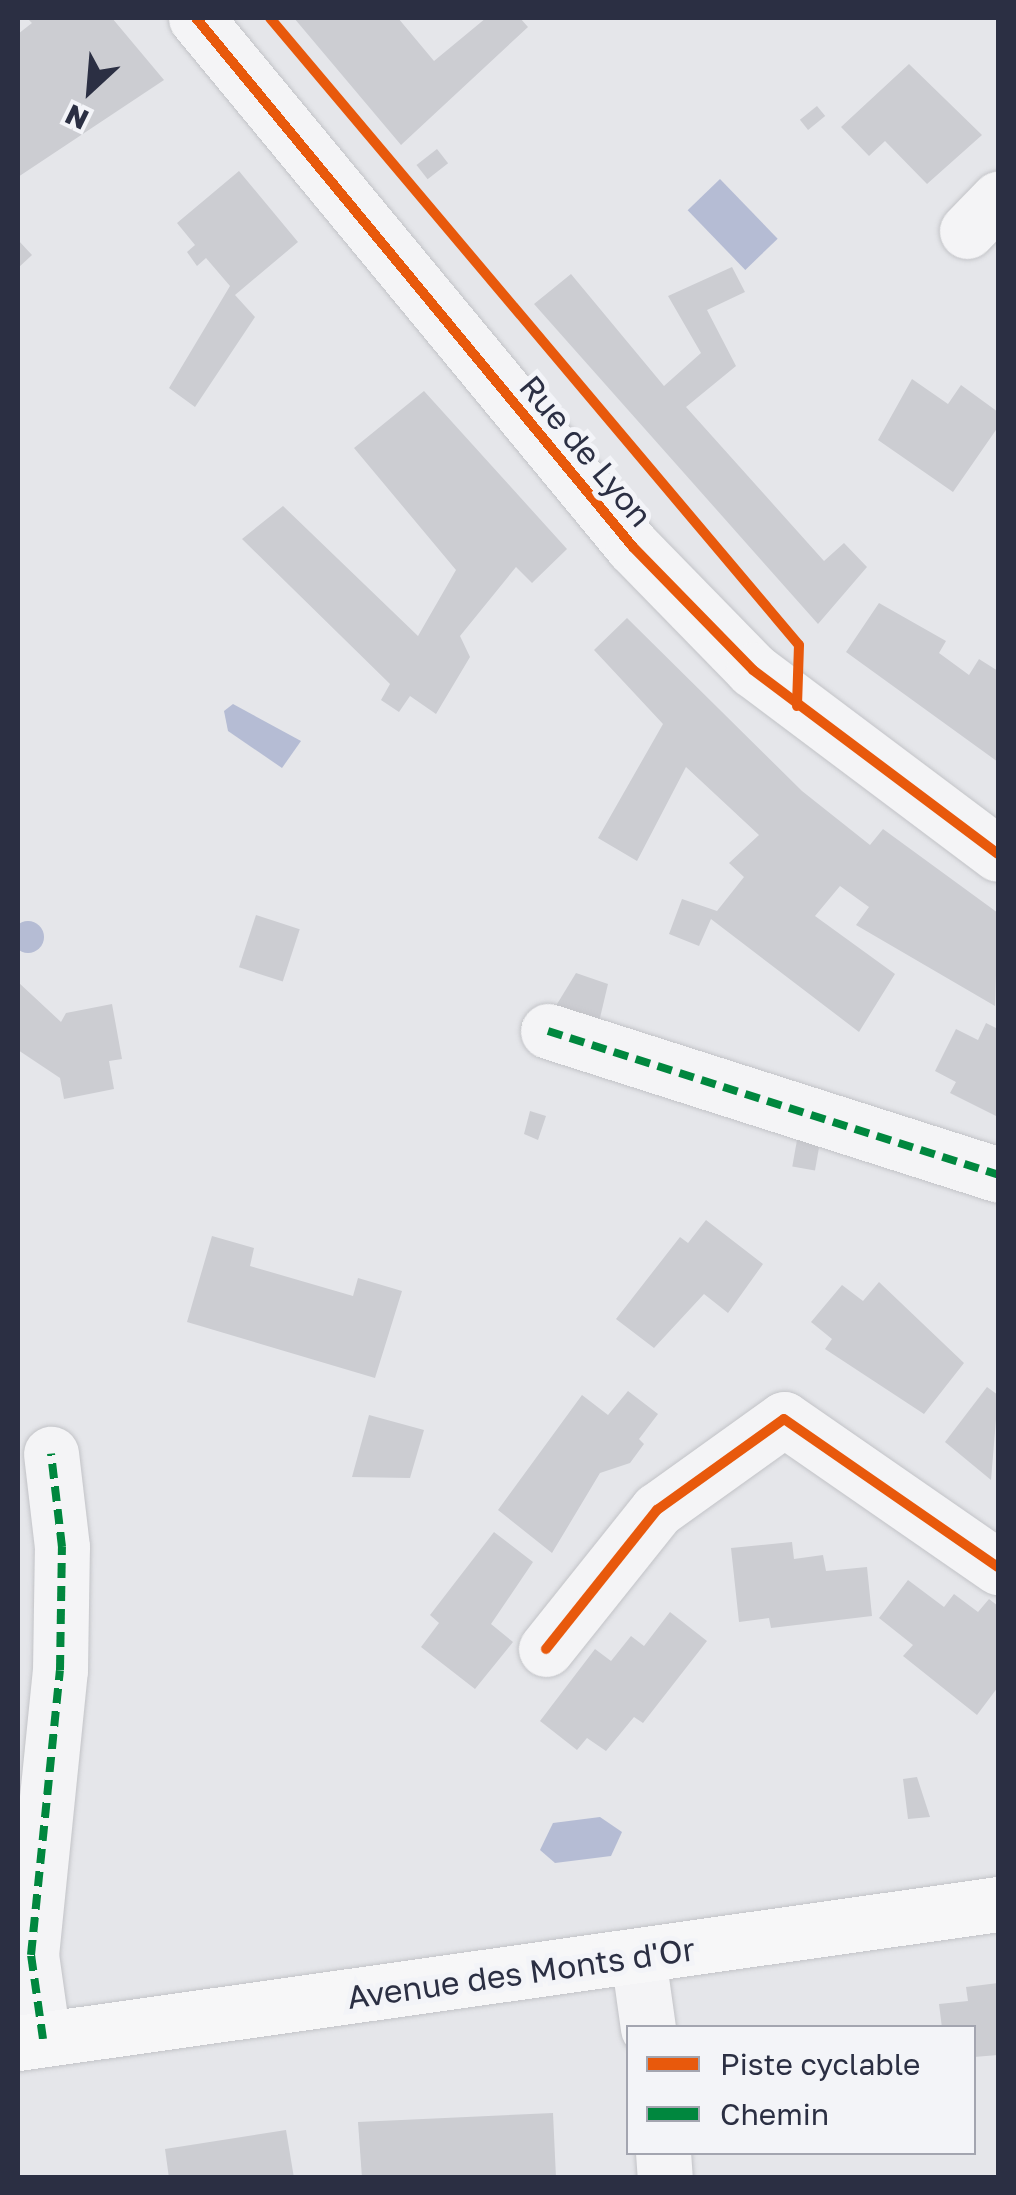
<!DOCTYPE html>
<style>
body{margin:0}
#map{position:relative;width:1016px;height:2195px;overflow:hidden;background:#e5e6ea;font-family:"Golos Text",sans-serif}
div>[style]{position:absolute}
.water>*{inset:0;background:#b5bcd4;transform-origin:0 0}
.round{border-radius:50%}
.building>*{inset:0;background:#cccdd2;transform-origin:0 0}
.roads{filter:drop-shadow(0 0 2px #c2c3c7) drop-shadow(0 0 2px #c2c3c7)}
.minor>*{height:55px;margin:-27.5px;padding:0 27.5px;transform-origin:27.5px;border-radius:27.5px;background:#f4f4f6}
.major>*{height:55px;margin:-27.5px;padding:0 27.5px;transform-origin:27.5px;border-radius:27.5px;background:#f7f7f8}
.quiet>*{height:8px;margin-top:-4px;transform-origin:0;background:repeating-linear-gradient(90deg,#00873e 0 15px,transparent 0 23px)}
.cycleway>*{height:10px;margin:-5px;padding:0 5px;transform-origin:5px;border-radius:5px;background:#e8590c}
span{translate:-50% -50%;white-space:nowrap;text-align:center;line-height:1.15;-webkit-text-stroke:10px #f3f4f8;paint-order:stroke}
.street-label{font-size:32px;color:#2b2f43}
.frame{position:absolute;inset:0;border:20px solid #2b2f43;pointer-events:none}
.legend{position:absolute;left:626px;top:2025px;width:350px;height:130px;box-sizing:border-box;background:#f3f4f8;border:2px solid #a3a5b0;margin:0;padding:12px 18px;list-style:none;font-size:30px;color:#2b2f43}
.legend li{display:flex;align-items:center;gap:20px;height:50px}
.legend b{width:50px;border:2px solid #a3a5b0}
.north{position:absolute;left:40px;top:40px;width:100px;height:100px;-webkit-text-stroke:8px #f3f4f8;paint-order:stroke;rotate:206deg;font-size:28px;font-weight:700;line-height:40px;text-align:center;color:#2b2f43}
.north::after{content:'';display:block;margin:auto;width:35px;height:45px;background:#2b2f43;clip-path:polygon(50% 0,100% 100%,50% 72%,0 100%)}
</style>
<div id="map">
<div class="water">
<div style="left:720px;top:179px;width:83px;height:45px;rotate:46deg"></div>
<div style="clip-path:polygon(233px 704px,301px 741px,282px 768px,228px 731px,224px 711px)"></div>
<div class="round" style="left:12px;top:921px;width:32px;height:32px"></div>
<div style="clip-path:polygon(600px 1817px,622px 1832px,611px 1856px,555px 1863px,540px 1850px,553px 1823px)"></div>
</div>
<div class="building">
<div style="clip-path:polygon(27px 18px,112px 18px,164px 80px,18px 177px,18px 34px,32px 23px)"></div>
<div style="clip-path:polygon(294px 18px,398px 18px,434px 61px,486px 18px,520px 18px,528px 27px,401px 145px)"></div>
<div style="clip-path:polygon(909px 64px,982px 135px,927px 184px,885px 141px,869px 156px,841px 127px)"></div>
<div style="left:817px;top:106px;width:13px;height:22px;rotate:51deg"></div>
<div style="left:437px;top:149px;width:18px;height:26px;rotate:52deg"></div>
<div style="clip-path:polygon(239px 171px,298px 242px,235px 295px,255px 317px,195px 407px,169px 388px,230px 286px,206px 258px,197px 266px,187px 252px,195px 245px,177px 223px)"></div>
<div style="clip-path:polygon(18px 240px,32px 255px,18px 268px)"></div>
<div style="clip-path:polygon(732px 267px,745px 292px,707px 310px,736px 366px,686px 407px,824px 561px,844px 543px,867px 567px,818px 624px,534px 304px,571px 274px,664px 386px,701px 353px,668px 296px)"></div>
<div style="clip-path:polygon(912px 379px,948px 404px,961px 385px,998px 412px,998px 427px,953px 492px,878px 440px)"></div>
<div style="clip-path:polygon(424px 391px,567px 549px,532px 583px,516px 567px,460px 636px,470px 657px,436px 714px,410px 696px,399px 712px,381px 700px,390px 684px,242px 539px,283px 506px,418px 636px,456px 570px,354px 448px)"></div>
<div style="clip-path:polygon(879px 603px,946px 641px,939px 653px,969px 675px,979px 659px,998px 671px,998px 762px,846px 652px)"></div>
<div style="clip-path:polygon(627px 618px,802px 791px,870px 845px,883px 829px,998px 913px,995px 1006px,856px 925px,869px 907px,840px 886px,815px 916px,895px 974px,859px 1032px,711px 919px,699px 946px,669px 934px,682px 899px,717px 911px,744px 877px,729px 863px,759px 835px,686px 767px,637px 861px,598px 838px,663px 724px,594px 650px)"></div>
<div style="left:256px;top:915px;width:46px;height:55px;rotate:18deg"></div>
<div style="clip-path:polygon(576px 973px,608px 984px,599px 1022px,554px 1009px)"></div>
<div style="clip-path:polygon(18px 982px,61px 1022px,66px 1013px,112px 1004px,122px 1059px,109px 1061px,114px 1089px,64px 1099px,60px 1078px,18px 1050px)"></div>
<div style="clip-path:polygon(986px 1023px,998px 1029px,998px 1117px,950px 1093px,956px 1082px,935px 1071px,956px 1029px,978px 1040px)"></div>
<div style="clip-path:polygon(530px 1111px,546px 1116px,538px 1140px,524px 1134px)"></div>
<div style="left:797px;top:1140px;width:23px;height:27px;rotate:10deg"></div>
<div style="clip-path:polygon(706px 1220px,763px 1264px,728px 1313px,704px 1294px,654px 1348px,616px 1319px,680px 1237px,688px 1243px)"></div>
<div style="clip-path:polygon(212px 1236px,254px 1248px,250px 1266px,353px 1296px,358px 1278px,402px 1291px,375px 1378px,187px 1322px)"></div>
<div style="clip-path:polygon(879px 1282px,964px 1363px,924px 1414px,825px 1349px,832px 1339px,811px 1322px,842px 1285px,863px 1301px)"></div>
<div style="clip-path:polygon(987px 1387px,998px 1395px,991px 1480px,945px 1442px)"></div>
<div style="clip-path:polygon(628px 1391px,658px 1414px,639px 1439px,644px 1444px,630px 1463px,600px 1473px,552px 1553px,498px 1510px,582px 1395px,608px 1415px)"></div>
<div style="clip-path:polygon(369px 1415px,424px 1430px,410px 1478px,352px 1477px)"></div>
<div style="clip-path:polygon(494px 1532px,533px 1562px,491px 1624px,513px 1642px,475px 1689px,421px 1647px,439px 1623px,430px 1615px)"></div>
<div style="clip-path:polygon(792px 1542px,794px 1559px,823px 1555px,826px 1571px,867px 1567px,872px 1616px,771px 1628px,769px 1618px,739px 1622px,731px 1548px)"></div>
<div style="clip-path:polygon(908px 1580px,944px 1607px,954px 1594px,978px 1612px,989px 1599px,998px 1606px,998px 1687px,977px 1715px,903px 1656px,913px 1645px,879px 1618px)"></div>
<div style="clip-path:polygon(670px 1612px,707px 1641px,643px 1723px,634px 1717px,606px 1751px,587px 1738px,577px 1750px,540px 1721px,595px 1649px,611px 1661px,631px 1636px,644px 1646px)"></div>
<div style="clip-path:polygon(917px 1777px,930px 1817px,908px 1819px,903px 1779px)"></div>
<div style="clip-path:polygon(998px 1983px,998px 2055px,974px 2057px,974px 2028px,942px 2028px,939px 2004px,968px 2001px,966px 1987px)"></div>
<div style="clip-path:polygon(553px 2113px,556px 2178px,362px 2178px,358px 2122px)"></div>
<div style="clip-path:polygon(286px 2130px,294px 2178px,169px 2178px,165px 2149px)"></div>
</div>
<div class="roads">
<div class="minor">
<div style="left:196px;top:18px;width:686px;rotate:50.44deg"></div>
<div style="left:633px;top:547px;width:172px;rotate:45.7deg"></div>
<div style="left:753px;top:670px;width:306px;rotate:36.9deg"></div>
<div style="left:967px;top:231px;width:45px;rotate:-45.9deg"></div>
<div style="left:548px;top:1031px;width:472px;rotate:17.7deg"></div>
<div style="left:546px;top:1649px;width:178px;rotate:-51.4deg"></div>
<div style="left:657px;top:1510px;width:156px;rotate:-35.6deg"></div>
<div style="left:784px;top:1419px;width:260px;rotate:34.7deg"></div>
<div style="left:638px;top:1957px;width:72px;rotate:82deg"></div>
<div style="left:43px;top:2039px;width:85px;rotate:-98.1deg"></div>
<div style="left:31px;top:1955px;width:286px;rotate:-84.2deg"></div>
<div style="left:60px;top:1670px;width:123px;rotate:-89.1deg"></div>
<div style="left:62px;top:1547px;width:94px;rotate:-96.7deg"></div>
<div style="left:663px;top:2152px;width:26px;rotate:86deg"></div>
</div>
<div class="major">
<div style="left:18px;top:2043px;width:990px;rotate:-8.07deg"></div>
</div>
</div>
<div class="quiet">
<div style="left:548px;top:1031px;width:472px;rotate:17.7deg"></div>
<div style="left:43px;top:2039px;width:85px;rotate:-98.1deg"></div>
<div style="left:31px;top:1955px;width:286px;rotate:-84.2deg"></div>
<div style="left:60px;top:1670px;width:123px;rotate:-89.1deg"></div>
<div style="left:62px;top:1547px;width:94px;rotate:-96.7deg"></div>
</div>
<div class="cycleway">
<div style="left:196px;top:18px;width:686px;rotate:50.44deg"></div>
<div style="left:633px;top:547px;width:172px;rotate:45.7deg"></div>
<div style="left:753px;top:670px;width:306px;rotate:36.9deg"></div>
<div style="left:270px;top:18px;width:820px;rotate:49.85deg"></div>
<div style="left:799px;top:645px;width:61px;rotate:91.9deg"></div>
<div style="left:546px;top:1649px;width:178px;rotate:-51.4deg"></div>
<div style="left:657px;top:1510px;width:156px;rotate:-35.6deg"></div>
<div style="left:784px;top:1419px;width:260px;rotate:34.7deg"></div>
</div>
<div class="street-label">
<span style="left:586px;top:451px;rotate:50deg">Rue de Lyon</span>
<span style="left:521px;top:1973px;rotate:-8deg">Avenue des Monts d'Or</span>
</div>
<div class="frame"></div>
<ul class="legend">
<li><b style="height:12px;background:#e8590c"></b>Piste cyclable</li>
<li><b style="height:12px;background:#00873e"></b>Chemin</li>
</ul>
<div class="north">N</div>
</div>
